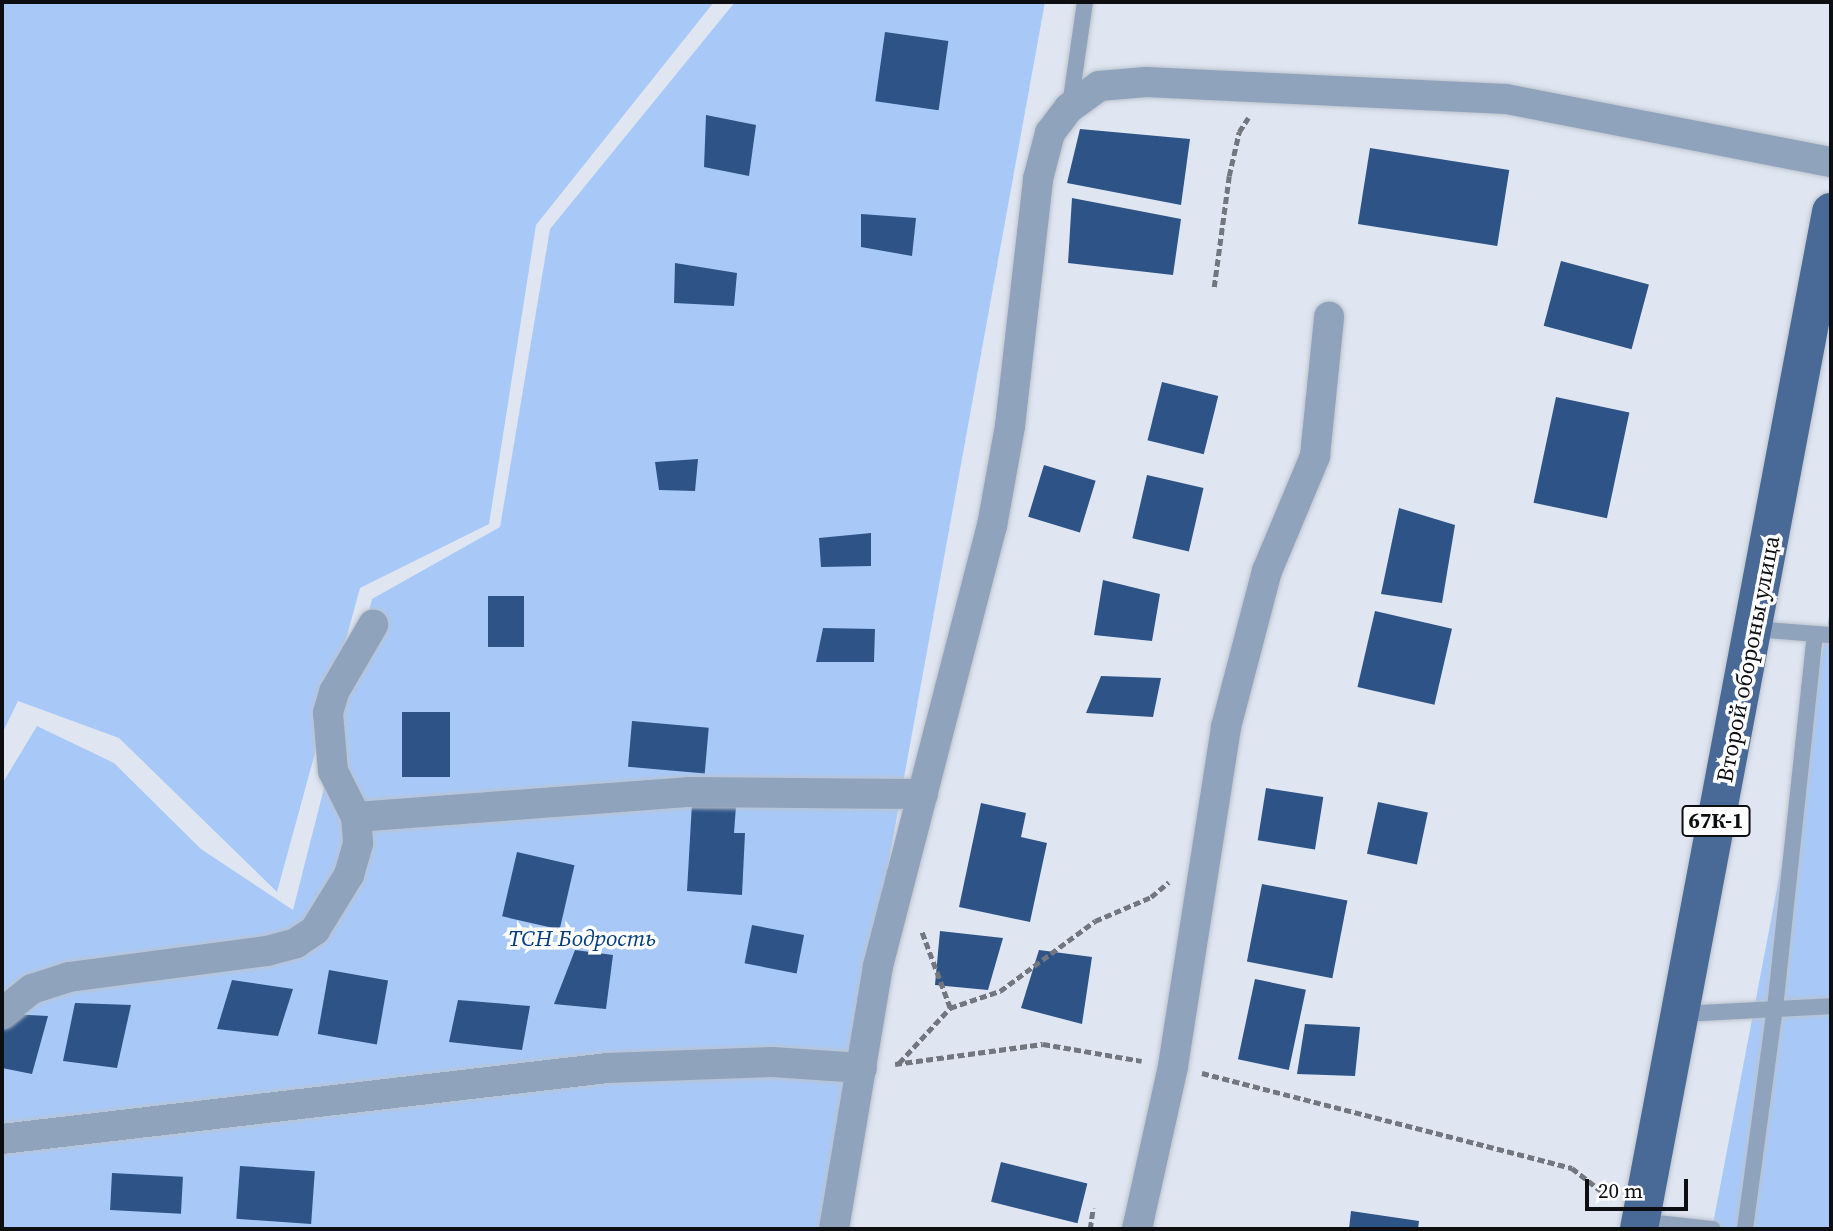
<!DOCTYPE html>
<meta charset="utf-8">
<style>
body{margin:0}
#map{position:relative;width:1833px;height:1231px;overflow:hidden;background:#dfe6f1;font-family:"Source Serif 4",serif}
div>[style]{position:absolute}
.green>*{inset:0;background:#a8c9f8}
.building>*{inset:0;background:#2d5387;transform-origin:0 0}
.path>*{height:4.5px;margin-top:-2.25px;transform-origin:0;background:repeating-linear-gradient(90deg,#72767e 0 7px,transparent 0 10.5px)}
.roads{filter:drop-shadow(0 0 2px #bdc3cd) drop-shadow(0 0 2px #bdc3cd)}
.lane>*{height:16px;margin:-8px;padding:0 8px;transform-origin:8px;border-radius:8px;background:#90a3bd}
.street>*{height:30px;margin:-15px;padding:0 15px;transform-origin:15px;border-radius:15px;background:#90a3bd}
.primary>*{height:38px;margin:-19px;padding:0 19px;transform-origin:19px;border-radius:19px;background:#496a97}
span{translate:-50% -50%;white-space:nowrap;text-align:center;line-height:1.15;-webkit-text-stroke:7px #fff;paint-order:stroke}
.shield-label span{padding:2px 5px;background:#fff;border:2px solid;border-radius:5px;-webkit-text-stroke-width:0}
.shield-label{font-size:21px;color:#0c0e12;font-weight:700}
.street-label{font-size:23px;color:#0c0e12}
.park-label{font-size:23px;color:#033d80;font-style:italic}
.frame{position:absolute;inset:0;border:4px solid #0c0e12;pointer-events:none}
.scale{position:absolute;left:1585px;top:1179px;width:103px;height:32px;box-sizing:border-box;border:4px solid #0c0e12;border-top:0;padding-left:9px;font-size:21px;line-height:24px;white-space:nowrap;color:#0c0e12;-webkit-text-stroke:5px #fff;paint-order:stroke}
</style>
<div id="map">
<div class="green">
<div style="clip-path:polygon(2px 2px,714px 2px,536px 225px,489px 524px,360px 588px,277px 892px,119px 738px,18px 701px,2px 734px)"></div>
<div style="clip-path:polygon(735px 2px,1045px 2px,822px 1229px,2px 1229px,2px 784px,37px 726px,114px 763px,201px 849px,293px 910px,372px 599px,500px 527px,550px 229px)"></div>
<div style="clip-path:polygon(1831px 606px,1831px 1229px,1712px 1229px)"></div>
</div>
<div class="building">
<div style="left:885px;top:32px;width:64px;height:70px;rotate:8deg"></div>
<div style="clip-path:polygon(706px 115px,756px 125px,749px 176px,704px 167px)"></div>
<div style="clip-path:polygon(1080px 129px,1190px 139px,1181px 205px,1067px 183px)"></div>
<div style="left:1370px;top:148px;width:141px;height:77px;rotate:9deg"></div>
<div style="clip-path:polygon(1072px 198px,1181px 219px,1173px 275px,1068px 263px)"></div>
<div style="clip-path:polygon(861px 214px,916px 218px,912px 256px,861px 247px)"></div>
<div style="left:1561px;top:261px;width:91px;height:67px;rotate:15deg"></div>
<div style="clip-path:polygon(675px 263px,737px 273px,734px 306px,674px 303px)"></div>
<div style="left:1162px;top:382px;width:58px;height:60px;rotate:14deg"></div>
<div style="left:1556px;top:397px;width:75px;height:108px;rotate:12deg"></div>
<div style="clip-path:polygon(698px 459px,695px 491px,659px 490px,655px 462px)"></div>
<div style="left:1044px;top:465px;width:54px;height:54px;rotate:17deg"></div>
<div style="left:1147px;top:475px;width:58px;height:65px;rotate:13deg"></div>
<div style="clip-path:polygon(1399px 508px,1455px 525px,1442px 603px,1381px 594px)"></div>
<div style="clip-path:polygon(871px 533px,871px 566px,821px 567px,819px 538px)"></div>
<div style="clip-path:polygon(1103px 580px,1160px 594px,1152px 641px,1094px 635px)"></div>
<div style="left:524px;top:596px;width:51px;height:36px;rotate:90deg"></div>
<div style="left:1375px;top:611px;width:79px;height:78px;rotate:13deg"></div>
<div style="clip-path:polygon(823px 628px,875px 629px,874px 662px,816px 662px)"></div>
<div style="clip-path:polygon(1101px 676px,1161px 678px,1153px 717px,1086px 713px)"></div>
<div style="left:402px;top:712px;width:48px;height:65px"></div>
<div style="left:632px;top:721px;width:77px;height:46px;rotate:5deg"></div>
<div style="left:1266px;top:788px;width:58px;height:53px;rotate:9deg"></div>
<div style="left:1378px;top:802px;width:51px;height:53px;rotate:12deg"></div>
<div style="clip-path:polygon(692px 803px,736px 806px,734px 833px,745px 833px,742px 895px,687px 891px)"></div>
<div style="clip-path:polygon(981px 803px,1026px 813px,1021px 837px,1047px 843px,1030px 922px,959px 907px)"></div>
<div style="left:517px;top:852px;width:59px;height:66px;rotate:13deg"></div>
<div style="left:1262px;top:884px;width:87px;height:79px;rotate:11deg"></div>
<div style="left:752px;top:925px;width:53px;height:39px;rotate:11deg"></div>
<div style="clip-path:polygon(940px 931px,1003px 938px,988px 990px,935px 985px)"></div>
<div style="clip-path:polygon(575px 950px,613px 955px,606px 1009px,554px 1004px)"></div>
<div style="clip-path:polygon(1039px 950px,1092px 957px,1082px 1024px,1021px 1008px)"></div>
<div style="left:329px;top:970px;width:60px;height:65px;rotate:10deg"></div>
<div style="left:1255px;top:979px;width:52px;height:82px;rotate:12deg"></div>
<div style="clip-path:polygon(232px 980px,293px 989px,278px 1036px,217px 1029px)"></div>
<div style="clip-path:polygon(458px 1000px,530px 1006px,522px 1050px,449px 1042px)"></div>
<div style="clip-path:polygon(75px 1003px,131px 1005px,117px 1068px,63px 1061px)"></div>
<div style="clip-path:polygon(10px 1014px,48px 1016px,32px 1074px,2px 1068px,2px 1031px)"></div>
<div style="clip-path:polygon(1305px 1024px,1360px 1027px,1355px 1076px,1297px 1074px)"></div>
<div style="left:1001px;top:1162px;width:89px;height:41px;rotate:14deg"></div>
<div style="left:240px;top:1166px;width:75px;height:53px;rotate:4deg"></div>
<div style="left:112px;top:1173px;width:71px;height:37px;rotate:3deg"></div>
<div style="clip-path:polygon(1351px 1211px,1419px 1221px,1418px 1229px,1349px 1229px)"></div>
</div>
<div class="path">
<div style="left:1214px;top:287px;width:112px;rotate:-82.3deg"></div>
<div style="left:1229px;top:176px;width:45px;rotate:-77.2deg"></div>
<div style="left:1239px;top:132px;width:17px;rotate:-57deg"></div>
<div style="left:950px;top:1008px;width:53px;rotate:-18.8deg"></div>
<div style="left:1000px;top:991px;width:118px;rotate:-36.4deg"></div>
<div style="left:1095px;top:921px;width:61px;rotate:-23.2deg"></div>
<div style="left:1151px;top:897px;width:23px;rotate:-40deg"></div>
<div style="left:899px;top:1063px;width:75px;rotate:-47.2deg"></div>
<div style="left:950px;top:1008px;width:83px;rotate:-110.4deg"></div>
<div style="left:895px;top:1064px;width:149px;rotate:-7.7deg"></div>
<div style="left:1043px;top:1044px;width:100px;rotate:9.7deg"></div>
<div style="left:1202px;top:1073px;width:382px;rotate:14.4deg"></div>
<div style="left:1572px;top:1168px;width:47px;rotate:38.1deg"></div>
<div style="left:1090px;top:1229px;width:21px;rotate:-82deg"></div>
</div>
<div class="roads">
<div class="lane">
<div style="left:1070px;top:106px;width:105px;rotate:-81.8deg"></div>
<div style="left:1754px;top:629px;width:77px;rotate:4.5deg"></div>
<div style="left:1680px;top:1014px;width:151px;rotate:-3deg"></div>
<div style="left:1640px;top:1221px;width:73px;rotate:6.3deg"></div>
<div style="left:1745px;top:1229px;width:223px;rotate:-82.3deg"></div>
<div style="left:1775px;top:1008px;width:376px;rotate:-83.9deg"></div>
</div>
<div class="street">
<div style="left:356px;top:817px;width:335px;rotate:-4.3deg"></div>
<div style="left:690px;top:792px;width:233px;rotate:0.5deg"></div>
<div style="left:2px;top:1013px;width:38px;rotate:-39deg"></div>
<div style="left:32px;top:989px;width:39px;rotate:-18deg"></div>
<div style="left:69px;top:977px;width:200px;rotate:-7.5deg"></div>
<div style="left:267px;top:951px;width:30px;rotate:-15deg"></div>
<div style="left:296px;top:943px;width:23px;rotate:-34deg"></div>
<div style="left:315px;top:930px;width:65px;rotate:-58.3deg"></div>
<div style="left:349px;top:875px;width:33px;rotate:-74deg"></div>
<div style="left:358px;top:843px;width:26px;rotate:-94deg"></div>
<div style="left:356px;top:817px;width:51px;rotate:-116.6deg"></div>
<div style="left:333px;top:771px;width:58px;rotate:-94.9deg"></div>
<div style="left:328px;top:713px;width:22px;rotate:-74deg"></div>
<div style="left:334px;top:692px;width:78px;rotate:-59.8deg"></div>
<div style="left:2px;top:1139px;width:609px;rotate:-6.69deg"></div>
<div style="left:607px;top:1068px;width:165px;rotate:-2.1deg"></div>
<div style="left:772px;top:1062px;width:90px;rotate:3.8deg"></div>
<div style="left:834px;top:1229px;width:267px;rotate:-80.5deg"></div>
<div style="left:878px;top:966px;width:455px;rotate:-75.5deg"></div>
<div style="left:992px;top:526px;width:102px;rotate:-79.8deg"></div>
<div style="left:1010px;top:426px;width:249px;rotate:-83.5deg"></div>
<div style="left:1038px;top:179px;width:48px;rotate:-75.4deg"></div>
<div style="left:1050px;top:133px;width:31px;rotate:-53deg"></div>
<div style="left:1069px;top:108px;width:37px;rotate:-36deg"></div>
<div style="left:1099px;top:86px;width:47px;rotate:-4.9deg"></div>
<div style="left:1146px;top:82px;width:360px;rotate:2.7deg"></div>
<div style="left:1506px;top:99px;width:331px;rotate:11deg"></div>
<div style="left:1137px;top:1229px;width:167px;rotate:-77.5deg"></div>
<div style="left:1173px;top:1066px;width:343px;rotate:-81.1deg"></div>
<div style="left:1226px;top:727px;width:161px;rotate:-75.3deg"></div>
<div style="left:1267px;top:571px;width:125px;rotate:-67.3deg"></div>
<div style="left:1315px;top:456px;width:140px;rotate:-84.2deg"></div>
</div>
<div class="primary">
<div style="left:1639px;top:1229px;width:1035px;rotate:-79.31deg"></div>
</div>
</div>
<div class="shield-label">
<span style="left:1716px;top:821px">67К-1</span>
</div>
<div class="street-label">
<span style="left:1748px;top:659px;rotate:-79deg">Второй обороны улица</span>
</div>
<div class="park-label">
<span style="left:582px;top:938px">ТСН Бодрость</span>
</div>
<div class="frame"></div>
<div class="scale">20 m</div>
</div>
